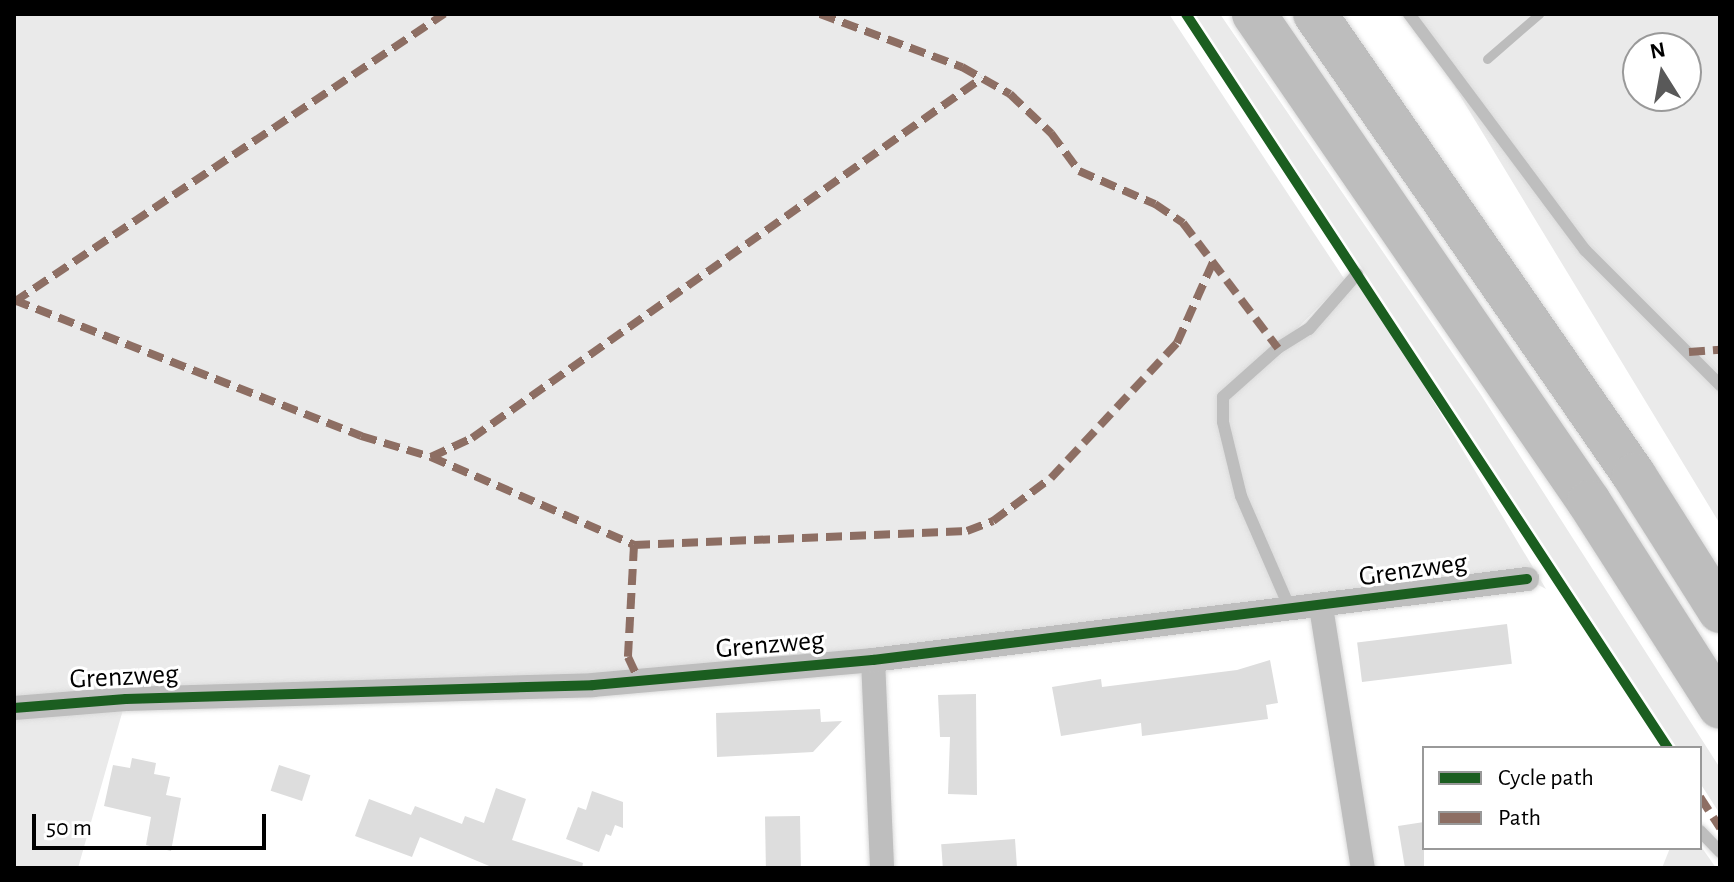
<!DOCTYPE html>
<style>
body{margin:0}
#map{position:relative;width:1734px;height:882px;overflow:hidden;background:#fff;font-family:"Alegreya Sans",sans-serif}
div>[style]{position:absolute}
.green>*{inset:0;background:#eaeaea}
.stream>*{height:9px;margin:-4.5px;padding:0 4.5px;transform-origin:4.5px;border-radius:4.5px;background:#bcbcbc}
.building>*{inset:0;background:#ddd;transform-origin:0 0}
.roads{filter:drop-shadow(0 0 2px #dbdbdb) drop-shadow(0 0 2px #dbdbdb)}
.lane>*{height:12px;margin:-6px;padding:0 6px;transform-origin:6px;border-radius:6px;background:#bebebe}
.street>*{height:24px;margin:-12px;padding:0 12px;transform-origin:12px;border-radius:12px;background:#bebebe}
.highway>*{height:44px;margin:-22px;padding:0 22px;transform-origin:22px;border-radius:22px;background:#bdbdbd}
.quiet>*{height:8px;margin-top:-4px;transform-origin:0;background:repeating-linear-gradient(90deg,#8d6e63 0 16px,transparent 0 24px)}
.cycleway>*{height:10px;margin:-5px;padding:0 5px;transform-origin:5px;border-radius:5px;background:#1b5e20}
span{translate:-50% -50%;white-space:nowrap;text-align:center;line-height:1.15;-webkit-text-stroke:6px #fff;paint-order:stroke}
.street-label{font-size:28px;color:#000}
.frame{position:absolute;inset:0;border:16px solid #000;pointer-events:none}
.legend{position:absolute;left:1422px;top:746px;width:280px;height:104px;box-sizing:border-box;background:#fff;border:2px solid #999;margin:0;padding:10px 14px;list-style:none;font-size:24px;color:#000}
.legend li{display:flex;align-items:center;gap:16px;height:40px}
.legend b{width:40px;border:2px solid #999}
.north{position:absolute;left:1622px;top:32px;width:80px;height:80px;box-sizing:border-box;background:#fff;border:2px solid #999;border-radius:50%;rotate:349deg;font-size:22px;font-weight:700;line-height:32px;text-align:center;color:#000}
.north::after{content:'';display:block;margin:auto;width:28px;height:36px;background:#595959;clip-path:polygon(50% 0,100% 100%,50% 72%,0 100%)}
.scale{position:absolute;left:32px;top:814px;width:234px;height:36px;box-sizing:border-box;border:4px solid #000;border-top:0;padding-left:10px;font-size:24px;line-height:28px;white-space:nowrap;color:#000;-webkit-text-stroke:6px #fff;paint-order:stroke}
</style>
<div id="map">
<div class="green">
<div style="clip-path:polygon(14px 14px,1169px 14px,1345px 280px,1281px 345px,1309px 329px,1357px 274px,1546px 589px,1527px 579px,873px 660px,126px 699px,78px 868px,14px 868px)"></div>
<div style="clip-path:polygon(1195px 14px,1220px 14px,1481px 395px,1720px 768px,1720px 814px,1700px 783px,1700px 748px,1677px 748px)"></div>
<div style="clip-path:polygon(evenodd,1409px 14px,1720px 14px,1720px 524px,1436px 56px,1409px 14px,1638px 48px,1686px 48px,1686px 96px,1638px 96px,1638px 48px)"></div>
<div style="clip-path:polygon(1700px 845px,1716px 868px,1662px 868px,1670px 848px)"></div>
</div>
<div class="stream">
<div style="left:1487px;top:59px;width:69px;rotate:-40.9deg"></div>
</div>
<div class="building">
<div style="left:1507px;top:624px;width:40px;height:151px;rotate:83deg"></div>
<div style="clip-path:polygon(1270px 660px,1278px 703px,1266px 705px,1268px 719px,1142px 736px,1141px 723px,1061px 736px,1052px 687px,1101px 679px,1102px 687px,1237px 670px)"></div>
<div style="clip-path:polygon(976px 694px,977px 795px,948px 794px,950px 737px,940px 737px,938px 695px)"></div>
<div style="clip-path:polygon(820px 709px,821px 722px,842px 721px,813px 752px,717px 757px,716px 713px)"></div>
<div style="clip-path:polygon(132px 758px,156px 763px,154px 774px,170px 777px,166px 795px,181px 798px,171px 851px,146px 845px,151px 817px,104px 806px,113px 765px,130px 768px)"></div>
<div style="left:279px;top:765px;width:33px;height:27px;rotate:18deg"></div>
<div style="clip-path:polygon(496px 788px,526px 799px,512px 840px,583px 863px,582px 868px,494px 868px,420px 837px,412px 857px,355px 836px,369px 799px,411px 815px,415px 806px,462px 824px,465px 816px,484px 823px)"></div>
<div style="clip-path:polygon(592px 791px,623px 802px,623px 828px,615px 825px,611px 836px,606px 834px,599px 852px,566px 839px,578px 807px,586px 810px)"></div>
<div style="left:800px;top:816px;width:52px;height:35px;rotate:89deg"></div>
<div style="clip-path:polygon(1424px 822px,1424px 868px,1405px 868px,1398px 826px)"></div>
<div style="left:1015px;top:839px;width:29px;height:74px;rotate:86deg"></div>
</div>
<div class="roads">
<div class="lane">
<div style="left:1409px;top:14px;width:294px;rotate:53.3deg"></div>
<div style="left:1585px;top:250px;width:191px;rotate:45deg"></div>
<div style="left:1291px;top:611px;width:125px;rotate:-113.5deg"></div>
<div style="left:1241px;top:496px;width:76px;rotate:-103.7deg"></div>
<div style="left:1223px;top:422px;width:25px;rotate:-90deg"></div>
<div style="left:1223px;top:397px;width:74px;rotate:-41.7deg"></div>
<div style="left:1278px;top:348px;width:36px;rotate:-32deg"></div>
<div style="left:1309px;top:329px;width:73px;rotate:-48.9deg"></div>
<div style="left:1700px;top:831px;width:29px;rotate:46deg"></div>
</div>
<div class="street">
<div style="left:1321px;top:607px;width:264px;rotate:80.9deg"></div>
<div style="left:873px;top:660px;width:208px;rotate:87.5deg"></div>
<div style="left:14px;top:708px;width:112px;rotate:-4.6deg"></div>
<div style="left:126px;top:699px;width:467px;rotate:-1.7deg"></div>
<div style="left:593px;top:685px;width:281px;rotate:-5.1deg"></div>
<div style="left:873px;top:660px;width:659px;rotate:-7.06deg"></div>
</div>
<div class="highway">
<div style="left:1254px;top:14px;width:592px;rotate:55.53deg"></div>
<div style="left:1589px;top:502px;width:243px;rotate:57.4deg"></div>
<div style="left:1315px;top:14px;width:561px;rotate:55.32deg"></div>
<div style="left:1634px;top:475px;width:161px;rotate:57.7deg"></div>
</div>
</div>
<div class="quiet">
<div style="left:820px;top:14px;width:152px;rotate:20.5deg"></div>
<div style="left:962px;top:67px;width:55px;rotate:29.4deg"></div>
<div style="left:1010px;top:94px;width:57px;rotate:43.6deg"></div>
<div style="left:1051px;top:133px;width:47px;rotate:53.6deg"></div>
<div style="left:1079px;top:171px;width:83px;rotate:23.5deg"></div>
<div style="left:1155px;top:204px;width:34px;rotate:34deg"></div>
<div style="left:1183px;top:223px;width:157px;rotate:52.8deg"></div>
<div style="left:14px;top:300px;width:373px;rotate:21.4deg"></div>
<div style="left:361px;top:436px;width:73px;rotate:16.7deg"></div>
<div style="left:431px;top:457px;width:45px;rotate:-24.9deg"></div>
<div style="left:472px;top:438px;width:624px;rotate:-35.22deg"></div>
<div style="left:14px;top:302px;width:518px;rotate:-33.81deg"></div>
<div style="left:1689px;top:352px;width:31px;rotate:-4deg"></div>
<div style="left:431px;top:457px;width:221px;rotate:23.4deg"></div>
<div style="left:634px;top:545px;width:333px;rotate:-2.4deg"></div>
<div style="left:967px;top:531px;width:28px;rotate:-21deg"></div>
<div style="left:993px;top:521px;width:72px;rotate:-36.6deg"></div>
<div style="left:1051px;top:478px;width:185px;rotate:-47deg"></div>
<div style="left:1177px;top:343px;width:91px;rotate:-66deg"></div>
<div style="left:634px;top:545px;width:112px;rotate:93.1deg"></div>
<div style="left:628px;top:657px;width:26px;rotate:65deg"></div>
<div style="left:1700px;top:797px;width:37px;rotate:57deg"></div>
</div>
<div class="cycleway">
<div style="left:1186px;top:14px;width:878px;rotate:56.71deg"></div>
<div style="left:14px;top:708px;width:112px;rotate:-4.6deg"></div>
<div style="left:126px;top:699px;width:467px;rotate:-1.7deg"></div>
<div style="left:593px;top:685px;width:281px;rotate:-5.1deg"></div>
<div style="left:873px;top:660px;width:659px;rotate:-7.06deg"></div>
</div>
<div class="street-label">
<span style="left:1413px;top:570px;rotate:-8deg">Grenzweg</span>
<span style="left:770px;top:645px;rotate:-5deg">Grenzweg</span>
<span style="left:124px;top:677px;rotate:-3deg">Grenzweg</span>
</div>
<div class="frame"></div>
<ul class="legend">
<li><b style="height:10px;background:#1b5e20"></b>Cycle path</li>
<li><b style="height:10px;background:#8d6e63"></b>Path</li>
</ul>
<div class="north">N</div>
<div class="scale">50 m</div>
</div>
